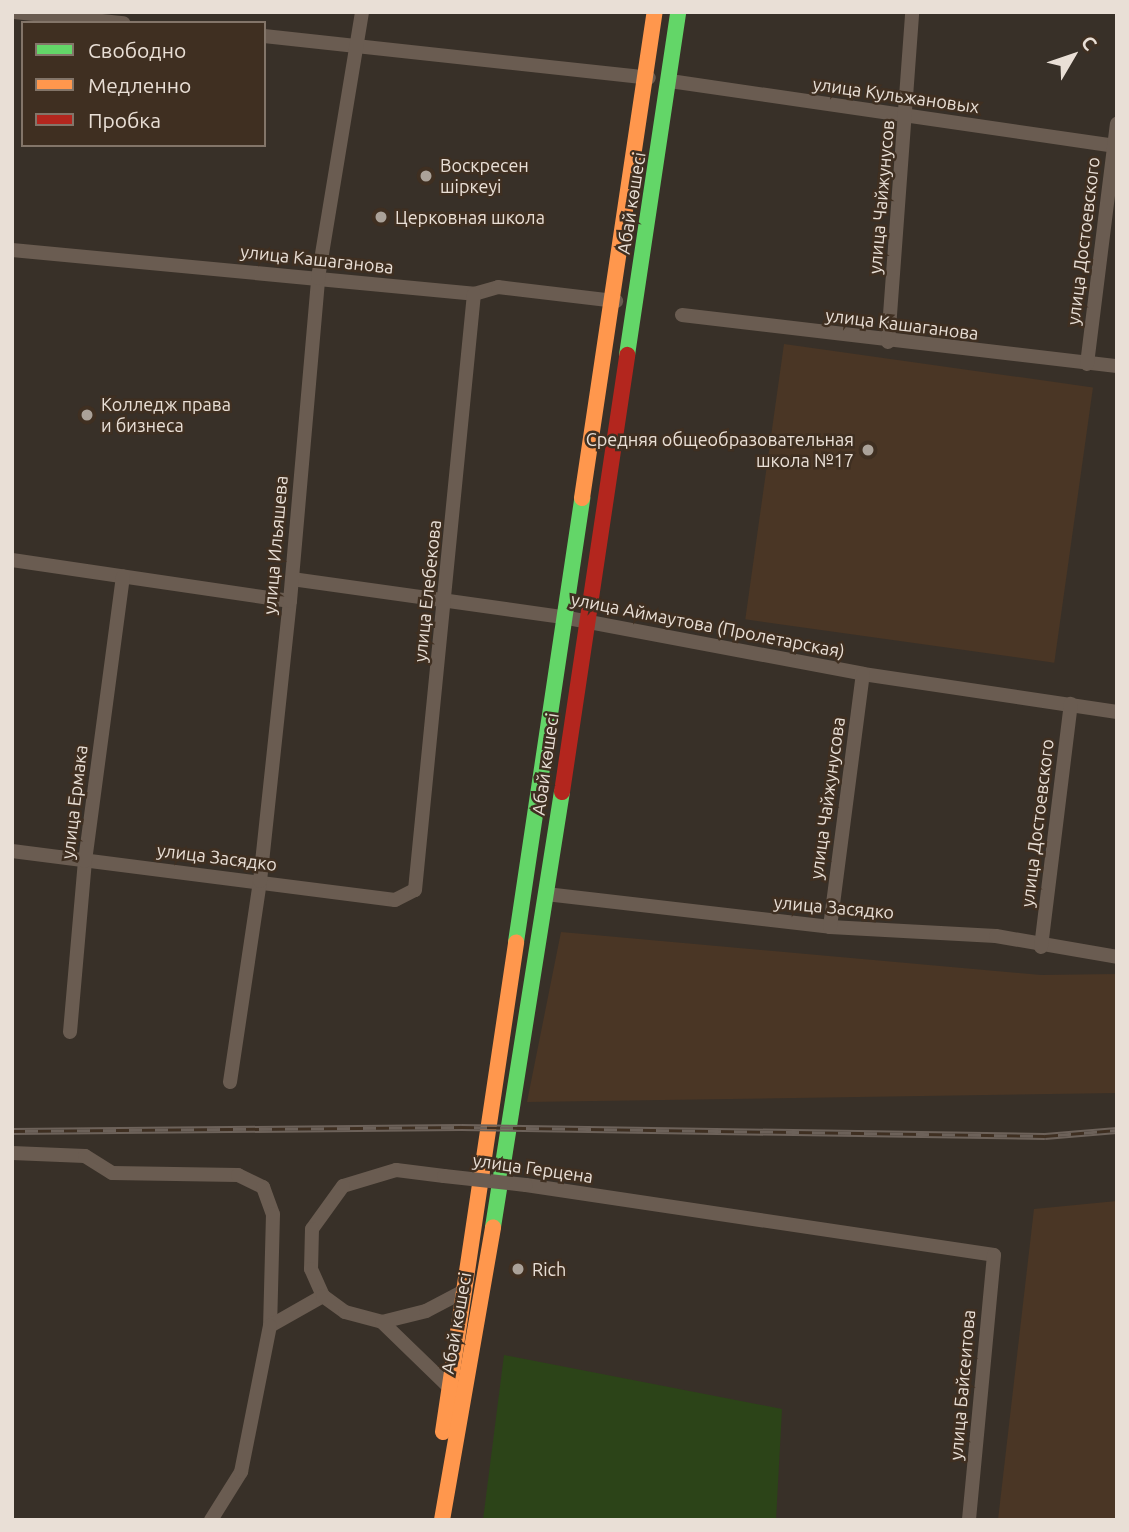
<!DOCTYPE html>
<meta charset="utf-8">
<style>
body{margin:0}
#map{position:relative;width:1129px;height:1532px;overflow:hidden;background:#383028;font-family:Ubuntu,sans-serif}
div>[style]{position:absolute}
.built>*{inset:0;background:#4a3625;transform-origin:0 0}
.green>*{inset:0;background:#2c4418}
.street>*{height:14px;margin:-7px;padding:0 7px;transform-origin:7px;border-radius:7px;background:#6a5c51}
.fast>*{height:16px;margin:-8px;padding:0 8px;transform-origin:8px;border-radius:8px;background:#63d668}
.slow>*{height:16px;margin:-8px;padding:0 8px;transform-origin:8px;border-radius:8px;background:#ff974d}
.jam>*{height:16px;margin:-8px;padding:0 8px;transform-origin:8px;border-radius:8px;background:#b3261e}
.rail>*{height:7px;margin-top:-3.5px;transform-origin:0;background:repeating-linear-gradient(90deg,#3f2f21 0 13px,#6d625a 0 26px);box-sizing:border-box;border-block:2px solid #6d625a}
.street-bridge>*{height:14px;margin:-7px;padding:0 7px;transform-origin:7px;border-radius:7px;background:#6a5c51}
.dots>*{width:19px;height:19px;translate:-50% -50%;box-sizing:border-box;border:4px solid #3f2f21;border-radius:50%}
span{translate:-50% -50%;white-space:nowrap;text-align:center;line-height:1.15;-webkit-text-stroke:5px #3f2f21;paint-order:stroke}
.street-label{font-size:18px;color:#e9dfd6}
.poi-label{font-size:18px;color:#e9dfd6}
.left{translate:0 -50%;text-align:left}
.right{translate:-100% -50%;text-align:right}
.frame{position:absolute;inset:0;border:14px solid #e9dfd6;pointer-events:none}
.legend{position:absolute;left:21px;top:21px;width:245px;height:126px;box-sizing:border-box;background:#3f2f21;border:2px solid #837569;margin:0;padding:9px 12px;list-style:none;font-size:21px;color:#e9dfd6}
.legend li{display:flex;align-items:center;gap:14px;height:35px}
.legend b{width:35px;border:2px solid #837569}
.north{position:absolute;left:1038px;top:21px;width:70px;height:70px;-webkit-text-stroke:5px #3f2f21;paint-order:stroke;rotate:51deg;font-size:19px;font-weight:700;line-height:28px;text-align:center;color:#e9dfd6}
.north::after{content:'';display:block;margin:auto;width:24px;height:32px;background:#e9dfd6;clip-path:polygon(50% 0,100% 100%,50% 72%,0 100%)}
</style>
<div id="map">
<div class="built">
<div style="left:784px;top:344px;width:312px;height:278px;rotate:8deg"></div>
<div style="clip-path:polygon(561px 932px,1041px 975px,1117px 974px,1117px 1093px,527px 1102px)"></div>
<div style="clip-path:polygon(1117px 1201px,1117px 1520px,998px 1520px,1034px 1209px)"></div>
</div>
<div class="green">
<div style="clip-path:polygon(504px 1355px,782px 1409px,776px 1520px,483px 1520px)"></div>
</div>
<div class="street">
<div style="left:14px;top:12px;width:110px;rotate:5.8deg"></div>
<div style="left:264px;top:36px;width:387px;rotate:6.2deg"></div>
<div style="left:670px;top:81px;width:452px;rotate:8.3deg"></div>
<div style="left:12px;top:250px;width:464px;rotate:5.4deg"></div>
<div style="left:474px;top:294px;width:25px;rotate:-16deg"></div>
<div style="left:498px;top:287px;width:119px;rotate:6.8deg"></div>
<div style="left:682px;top:315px;width:438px;rotate:6.7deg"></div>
<div style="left:888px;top:342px;width:331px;rotate:-85.8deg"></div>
<div style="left:1087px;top:364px;width:242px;rotate:-82.9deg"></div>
<div style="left:12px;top:560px;width:281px;rotate:8.4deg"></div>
<div style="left:292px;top:579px;width:279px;rotate:8deg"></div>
<div style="left:568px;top:618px;width:300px;rotate:10.7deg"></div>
<div style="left:863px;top:674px;width:257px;rotate:8.5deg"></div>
<div style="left:12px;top:851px;width:386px;rotate:7.3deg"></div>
<div style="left:395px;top:900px;width:22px;rotate:-27deg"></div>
<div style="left:415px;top:890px;width:599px;rotate:-84.35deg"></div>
<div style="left:546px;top:894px;width:286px;rotate:6.6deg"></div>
<div style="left:830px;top:927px;width:166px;rotate:3.1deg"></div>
<div style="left:996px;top:936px;width:123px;rotate:9.8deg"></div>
<div style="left:830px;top:927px;width:255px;rotate:-82.6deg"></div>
<div style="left:1041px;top:947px;width:245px;rotate:-83deg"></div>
<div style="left:70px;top:1032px;width:172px;rotate:-85deg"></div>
<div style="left:85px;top:861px;width:287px;rotate:-82.4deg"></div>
<div style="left:230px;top:1082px;width:203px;rotate:-81.5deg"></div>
<div style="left:260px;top:881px;width:282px;rotate:-83.9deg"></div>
<div style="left:290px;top:601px;width:324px;rotate:-85deg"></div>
<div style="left:318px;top:278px;width:270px;rotate:-80.6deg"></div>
<div style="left:12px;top:1153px;width:73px;rotate:2.4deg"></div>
<div style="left:85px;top:1156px;width:32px;rotate:32deg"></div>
<div style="left:112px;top:1173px;width:126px;rotate:0.9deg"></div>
<div style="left:238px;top:1175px;width:28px;rotate:26deg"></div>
<div style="left:263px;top:1187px;width:29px;rotate:70deg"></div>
<div style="left:273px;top:1214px;width:112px;rotate:91.5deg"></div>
<div style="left:270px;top:1326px;width:61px;rotate:-29.5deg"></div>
<div style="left:444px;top:1176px;width:48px;rotate:-172.9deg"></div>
<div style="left:396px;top:1170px;width:55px;rotate:163.2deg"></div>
<div style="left:343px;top:1186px;width:53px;rotate:125.8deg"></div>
<div style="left:312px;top:1229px;width:40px;rotate:91.4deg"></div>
<div style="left:311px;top:1269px;width:30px;rotate:66deg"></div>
<div style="left:323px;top:1296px;width:27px;rotate:36deg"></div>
<div style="left:345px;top:1312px;width:38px;rotate:15deg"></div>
<div style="left:382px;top:1322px;width:45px;rotate:-14deg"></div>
<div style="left:426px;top:1311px;width:43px;rotate:-27.8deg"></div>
<div style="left:526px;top:1185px;width:473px;rotate:8.5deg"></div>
<div style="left:994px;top:1255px;width:266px;rotate:95.4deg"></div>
<div style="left:382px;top:1322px;width:95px;rotate:44.1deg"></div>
<div style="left:211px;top:1520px;width:57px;rotate:-58deg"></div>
<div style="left:241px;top:1472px;width:149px;rotate:-78.8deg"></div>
</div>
<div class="fast">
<div style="left:627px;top:355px;width:347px;rotate:-81.5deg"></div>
<div style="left:516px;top:942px;width:449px;rotate:-81.5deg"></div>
<div style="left:493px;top:1227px;width:440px;rotate:-81deg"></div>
</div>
<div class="slow">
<div style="left:582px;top:498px;width:491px;rotate:-81.5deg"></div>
<div style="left:443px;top:1432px;width:495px;rotate:-81.5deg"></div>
<div style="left:442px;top:1520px;width:297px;rotate:-80.1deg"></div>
</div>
<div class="jam">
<div style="left:562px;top:792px;width:442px;rotate:-81.5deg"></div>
</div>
<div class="rail">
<div style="left:12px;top:1131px;width:449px;rotate:-0.5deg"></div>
<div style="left:461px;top:1127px;width:584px;rotate:0.88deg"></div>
<div style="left:1045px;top:1136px;width:72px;rotate:-4.8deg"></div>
</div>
<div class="street-bridge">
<div style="left:444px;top:1176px;width:82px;rotate:6.3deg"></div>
</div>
<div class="dots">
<div style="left:426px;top:176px;background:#aba299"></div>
<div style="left:381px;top:217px;background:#aba299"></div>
<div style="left:87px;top:415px;background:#aba299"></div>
<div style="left:868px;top:450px;background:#aba299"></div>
<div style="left:518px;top:1269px;background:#aba299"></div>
</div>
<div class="street-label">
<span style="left:896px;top:95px;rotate:8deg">улица Кульжановых</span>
<span style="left:881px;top:197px;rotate:-85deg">улица Чайжунусов</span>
<span style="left:631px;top:203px;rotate:-81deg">Абай көшесі</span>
<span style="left:1083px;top:241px;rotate:-83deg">улица Достоевского</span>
<span style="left:317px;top:259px;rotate:6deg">улица Кашаганова</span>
<span style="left:902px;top:324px;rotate:7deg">улица Кашаганова</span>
<span style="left:275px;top:545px;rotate:-85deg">улица Ильяшева</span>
<span style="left:427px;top:591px;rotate:-84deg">улица Елебекова</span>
<span style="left:708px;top:625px;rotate:11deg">улица Аймаутова (Пролетарская)</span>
<span style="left:545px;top:764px;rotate:-82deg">Абай көшесі</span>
<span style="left:827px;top:798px;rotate:-82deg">улица Чайжунусова</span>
<span style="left:74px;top:802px;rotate:-83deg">улица Ермака</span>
<span style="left:1037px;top:823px;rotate:-83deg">улица Достоевского</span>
<span style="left:217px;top:857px;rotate:7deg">улица Засядко</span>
<span style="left:834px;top:907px;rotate:5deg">улица Засядко</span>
<span style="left:533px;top:1168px;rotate:8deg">улица Герцена</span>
<span style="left:456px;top:1323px;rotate:-80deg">Абай көшесі</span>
<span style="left:962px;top:1385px;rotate:-85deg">улица Байсеитова</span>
</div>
<div class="poi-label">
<span class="left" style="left:440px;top:176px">Воскресен<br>шіркеуі</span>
<span class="left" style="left:395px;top:217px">Церковная школа</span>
<span class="left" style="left:101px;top:415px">Колледж права<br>и бизнеса</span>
<span class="right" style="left:854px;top:450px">Средняя общеобразовательная<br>школа №17</span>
<span class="left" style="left:532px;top:1269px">Rich</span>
</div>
<div class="frame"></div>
<ul class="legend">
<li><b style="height:9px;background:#63d668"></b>Свободно</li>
<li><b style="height:9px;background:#ff974d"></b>Медленно</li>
<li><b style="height:9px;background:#b3261e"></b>Пробка</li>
</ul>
<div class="north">С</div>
</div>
